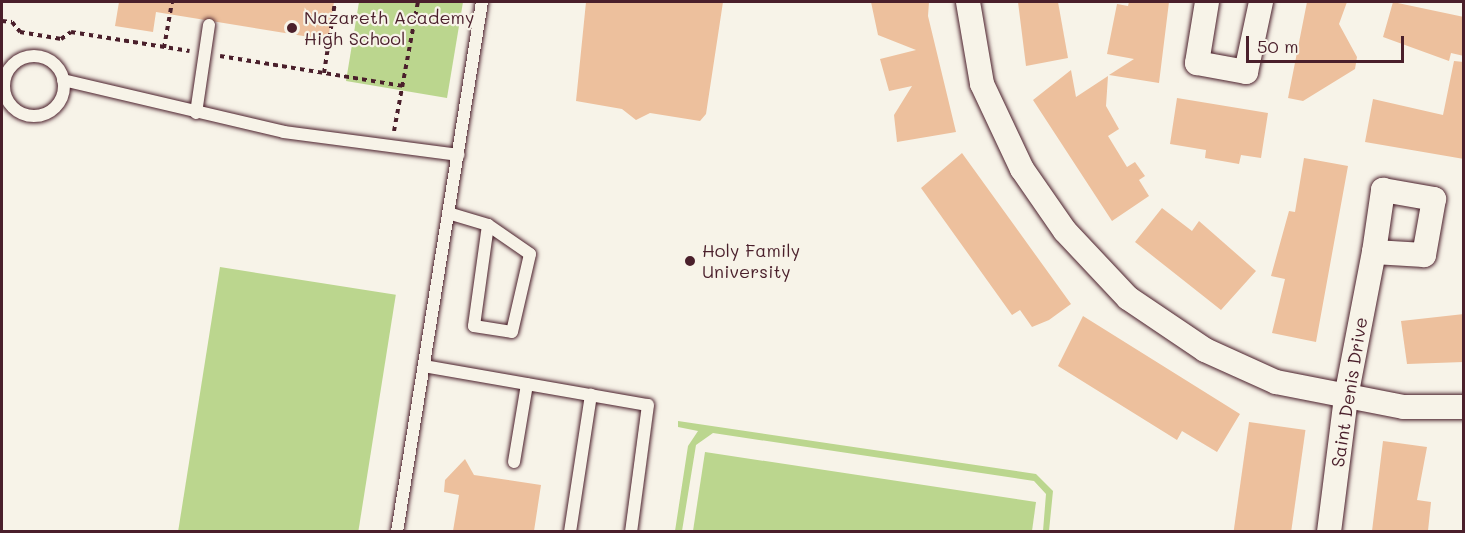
<!DOCTYPE html>
<style>
body{margin:0}
#map{position:relative;width:1465px;height:533px;overflow:hidden;background:#f7f3e8;font-family:Mali,sans-serif}
div>[style]{position:absolute}
.green>*{inset:0;background:#bbd68e;transform-origin:0 0}
.building>*{inset:0;background:#edc09d;transform-origin:0 0}
.path>*{height:4px;margin-top:-2px;transform-origin:0;background:repeating-linear-gradient(90deg,#4a1f2b 0 4.5px,transparent 0 9px)}
.roads{filter:drop-shadow(0 0 2px #4a1f2b) drop-shadow(0 0 2px #4a1f2b)}
.service>*{height:12px;margin:-6px;padding:0 6px;transform-origin:6px;border-radius:6px;background:#f7f3e8}
.service>.ring{margin:-6px;padding:0;box-sizing:content-box;background:none;border:12px solid #f7f3e8;border-radius:50%}
.minor>*{height:24px;margin:-12px;padding:0 12px;transform-origin:12px;border-radius:12px;background:#f7f3e8}
.dots>*{width:16px;height:16px;translate:-50% -50%;box-sizing:border-box;border:3px solid #f7f3e8;border-radius:50%}
span{translate:-50% -50%;white-space:nowrap;text-align:center;line-height:1.15;-webkit-text-stroke:4.5px #f7f3e8;paint-order:stroke}
.poi-label{font-size:18px;color:#4a1f2b}
.left{translate:0 -50%;text-align:left}
.street-label{font-size:18px;color:#4a1f2b}
.frame{position:absolute;inset:0;border:3px solid #4a1f2b;pointer-events:none}
.scale{position:absolute;left:1246px;top:36px;width:158px;height:27px;box-sizing:border-box;border:3px solid #4a1f2b;border-top:0;padding-left:8px;font-size:18px;line-height:21px;white-space:nowrap;color:#4a1f2b;-webkit-text-stroke:4px #f7f3e8;paint-order:stroke}
</style>
<div id="map">
<div class="green">
<div style="clip-path:polygon(359px 2px,463px 2px,447px 98px,346px 81px)"></div>
<div style="left:220px;top:267px;width:178px;height:267px;rotate:9deg"></div>
<div style="clip-path:polygon(678px 421px,1036px 474px,1053px 491px,1049px 531px,1043px 531px,1046px 494px,1034px 481px,713px 433px,696px 445px,682px 531px,675px 531px,688px 446px,698px 431px,678px 427px)"></div>
<div style="clip-path:polygon(705px 452px,1036px 502px,1032px 531px,693px 531px)"></div>
</div>
<div class="building">
<div style="clip-path:polygon(119px 2px,334px 2px,328px 40px,156px 12px,153px 32px,115px 26px)"></div>
<div style="clip-path:polygon(586px 2px,723px 2px,706px 114px,700px 121px,650px 113px,636px 120px,622px 109px,576px 101px)"></div>
<div style="clip-path:polygon(871px 2px,929px 2px,928px 16px,956px 132px,897px 142px,894px 115px,912px 86px,889px 91px,880px 59px,916px 50px,878px 35px)"></div>
<div style="clip-path:polygon(1018px 2px,1058px 2px,1068px 58px,1026px 66px)"></div>
<div style="clip-path:polygon(1129px 2px,1169px 2px,1159px 83px,1109px 75px,1134px 59px,1107px 54px,1117px 4px,1128px 6px)"></div>
<div style="clip-path:polygon(1307px 2px,1347px 2px,1339px 24px,1357px 57px,1355px 69px,1303px 101px,1288px 98px)"></div>
<div style="clip-path:polygon(1393px 2px,1464px 17px,1464px 56px,1451px 53px,1449px 61px,1383px 37px)"></div>
<div style="clip-path:polygon(1454px 61px,1464px 62px,1464px 159px,1365px 142px,1373px 99px,1443px 115px)"></div>
<div style="clip-path:polygon(1071px 70px,1076px 97px,1108px 76px,1106px 106px,1119px 129px,1108px 136px,1127px 167px,1135px 162px,1145px 176px,1139px 180px,1149px 196px,1112px 221px,1033px 100px)"></div>
<div style="clip-path:polygon(1177px 98px,1268px 113px,1261px 158px,1241px 155px,1239px 164px,1205px 158px,1206px 150px,1170px 144px)"></div>
<div style="clip-path:polygon(962px 153px,1071px 304px,1049px 320px,1032px 327px,1020px 310px,1012px 315px,921px 188px)"></div>
<div style="clip-path:polygon(1304px 158px,1348px 166px,1316px 342px,1272px 333px,1285px 279px,1271px 276px,1289px 211px,1295px 212px)"></div>
<div style="clip-path:polygon(1162px 208px,1192px 231px,1199px 221px,1256px 271px,1221px 310px,1135px 242px)"></div>
<div style="clip-path:polygon(1464px 314px,1464px 362px,1407px 364px,1401px 321px)"></div>
<div style="clip-path:polygon(1083px 316px,1240px 414px,1217px 452px,1182px 431px,1177px 440px,1058px 366px)"></div>
<div style="left:1249px;top:422px;width:57px;height:111px;rotate:8deg"></div>
<div style="clip-path:polygon(1383px 441px,1427px 447px,1417px 500px,1431px 502px,1428px 531px,1372px 531px)"></div>
<div style="clip-path:polygon(465px 459px,474px 475px,541px 485px,534px 531px,453px 531px,459px 495px,444px 492px,445px 480px)"></div>
</div>
<div class="path">
<div style="left:2px;top:21px;width:10px;rotate:6deg"></div>
<div style="left:12px;top:22px;width:13px;rotate:51deg"></div>
<div style="left:20px;top:32px;width:42px;rotate:9.7deg"></div>
<div style="left:61px;top:39px;width:12px;rotate:-35deg"></div>
<div style="left:71px;top:32px;width:120px;rotate:9.1deg"></div>
<div style="left:164px;top:48px;width:47px;rotate:-80.1deg"></div>
<div style="left:220px;top:56px;width:185px;rotate:9.3deg"></div>
<div style="left:324px;top:73px;width:72px;rotate:-81.2deg"></div>
<div style="left:394px;top:131px;width:131px;rotate:-79.5deg"></div>
</div>
<div class="roads">
<div class="service">
<div class="ring" style="left:4px;top:56px;width:48px;height:48px"></div>
<div style="left:63px;top:80px;width:227px;rotate:13.2deg"></div>
<div style="left:284px;top:132px;width:176px;rotate:7.5deg"></div>
<div style="left:196px;top:113px;width:89px;rotate:-81.6deg"></div>
<div style="left:448px;top:213px;width:42px;rotate:16.7deg"></div>
<div style="left:488px;top:225px;width:102px;rotate:97.9deg"></div>
<div style="left:474px;top:326px;width:38px;rotate:9deg"></div>
<div style="left:512px;top:332px;width:80px;rotate:-77deg"></div>
<div style="left:530px;top:254px;width:51px;rotate:-145.4deg"></div>
<div style="left:424px;top:366px;width:227px;rotate:9.9deg"></div>
<div style="left:648px;top:405px;width:128px;rotate:97.6deg"></div>
<div style="left:514px;top:462px;width:79px;rotate:-80.5deg"></div>
<div style="left:397px;top:532px;width:537px;rotate:-80.89deg"></div>
<div style="left:570px;top:532px;width:139px;rotate:-81.3deg"></div>
</div>
<div class="minor">
<div style="left:968px;top:2px;width:83px;rotate:80.3deg"></div>
<div style="left:982px;top:84px;width:94px;rotate:64.8deg"></div>
<div style="left:1022px;top:169px;width:75px;rotate:55.3deg"></div>
<div style="left:1065px;top:231px;width:92px;rotate:46.8deg"></div>
<div style="left:1128px;top:298px;width:93px;rotate:34deg"></div>
<div style="left:1205px;top:350px;width:78px;rotate:24.3deg"></div>
<div style="left:1276px;top:382px;width:130px;rotate:11.1deg"></div>
<div style="left:1404px;top:407px;width:60px"></div>
<div style="left:1207px;top:2px;width:62px;rotate:99.3deg"></div>
<div style="left:1197px;top:63px;width:50px;rotate:10.4deg"></div>
<div style="left:1246px;top:72px;width:72px;rotate:-77.9deg"></div>
<div style="left:1383px;top:190px;width:52px;rotate:10deg"></div>
<div style="left:1434px;top:199px;width:57px;rotate:100.1deg"></div>
<div style="left:1424px;top:255px;width:50px;rotate:-176.6deg"></div>
<div style="left:1374px;top:252px;width:63px;rotate:-81.7deg"></div>
<div style="left:1329px;top:532px;width:136px;rotate:-82.8deg"></div>
<div style="left:1346px;top:397px;width:148px;rotate:-79.1deg"></div>
</div>
</div>
<div class="dots">
<div style="left:292px;top:28px;background:#4a1f2b"></div>
<div style="left:690px;top:261px;background:#4a1f2b"></div>
</div>
<div class="poi-label">
<span class="left" style="left:304px;top:28px">Nazareth Academy<br>High School</span>
<span class="left" style="left:702px;top:261px">Holy Family<br>University</span>
</div>
<div class="street-label">
<span style="left:1349px;top:392px;rotate:-81deg">Saint Denis Drive</span>
</div>
<div class="frame"></div>
<div class="scale">50 m</div>
</div>
